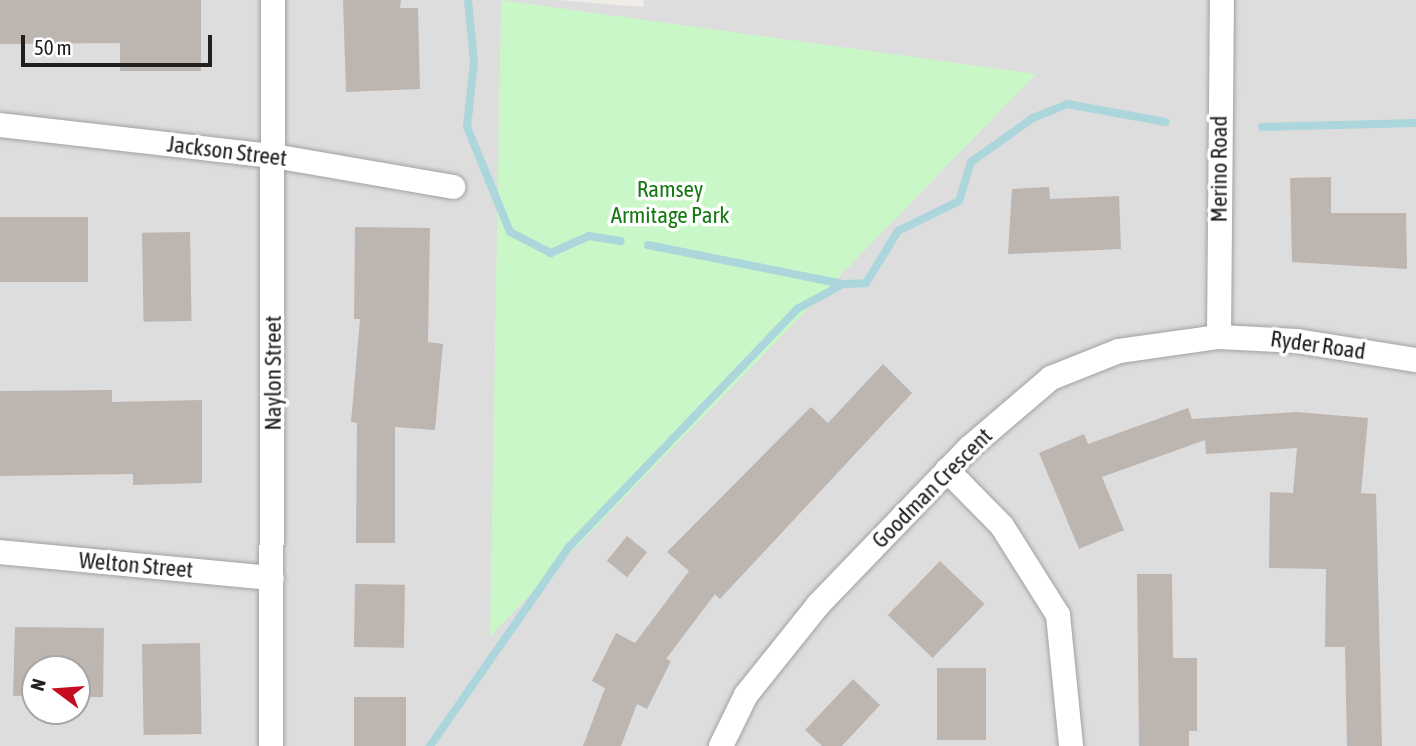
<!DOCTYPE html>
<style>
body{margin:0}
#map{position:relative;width:1416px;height:746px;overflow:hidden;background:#f0ece7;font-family:"Asap Condensed",sans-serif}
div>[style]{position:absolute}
.residential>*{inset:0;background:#dedddd}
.park>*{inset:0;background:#caf7c8}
.stream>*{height:8px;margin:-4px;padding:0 4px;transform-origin:4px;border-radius:4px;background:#abd6db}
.building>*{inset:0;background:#bdb5b0;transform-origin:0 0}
.roads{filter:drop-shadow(0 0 2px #a1a1a1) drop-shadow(0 0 2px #a1a1a1)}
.minor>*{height:24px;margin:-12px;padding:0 12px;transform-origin:12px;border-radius:12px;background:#fff}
span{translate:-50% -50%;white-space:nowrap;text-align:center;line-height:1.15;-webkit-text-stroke:7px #fff;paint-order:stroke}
.street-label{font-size:23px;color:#202020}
.park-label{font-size:23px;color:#167a12}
.north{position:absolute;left:21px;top:655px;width:70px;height:70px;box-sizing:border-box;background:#fff;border:2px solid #a6a6a6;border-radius:50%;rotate:286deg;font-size:19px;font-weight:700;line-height:28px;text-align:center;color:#202020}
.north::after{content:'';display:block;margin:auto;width:24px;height:32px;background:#c50c21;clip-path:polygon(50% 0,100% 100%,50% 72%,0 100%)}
.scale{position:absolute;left:21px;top:35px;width:191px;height:32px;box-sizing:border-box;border:4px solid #202020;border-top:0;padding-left:9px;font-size:21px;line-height:24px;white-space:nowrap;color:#202020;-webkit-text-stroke:5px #fff;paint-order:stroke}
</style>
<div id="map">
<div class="residential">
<div style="clip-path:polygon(evenodd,0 0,558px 0,643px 7px,644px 0,1416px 0,1416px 746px,0 746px,0 0,35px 669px,77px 669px,77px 711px,35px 711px,35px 669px)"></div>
</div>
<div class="park">
<div style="clip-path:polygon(501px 0,1036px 74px,490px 636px,501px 1px)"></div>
</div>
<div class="stream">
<div style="left:468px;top:0;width:62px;rotate:84.5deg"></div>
<div style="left:474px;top:62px;width:65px;rotate:96.1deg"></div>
<div style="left:467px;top:127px;width:113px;rotate:67.7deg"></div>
<div style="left:510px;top:232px;width:46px;rotate:27.1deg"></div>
<div style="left:551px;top:253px;width:42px;rotate:-24.1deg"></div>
<div style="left:589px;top:236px;width:32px;rotate:9deg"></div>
<div style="left:1262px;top:127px;width:154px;rotate:-1.5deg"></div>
<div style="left:648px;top:245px;width:199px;rotate:11.3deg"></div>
<div style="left:843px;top:284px;width:23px;rotate:-2deg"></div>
<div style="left:866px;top:283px;width:61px;rotate:-58.4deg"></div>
<div style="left:898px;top:231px;width:68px;rotate:-26.2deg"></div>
<div style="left:959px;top:201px;width:41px;rotate:-72.9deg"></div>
<div style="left:971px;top:162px;width:76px;rotate:-35.4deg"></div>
<div style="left:1033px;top:118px;width:37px;rotate:-22deg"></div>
<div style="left:1067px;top:104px;width:100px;rotate:10.4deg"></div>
<div style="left:430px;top:746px;width:243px;rotate:-55.1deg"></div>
<div style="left:569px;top:547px;width:330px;rotate:-46.2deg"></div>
<div style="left:797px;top:309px;width:52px;rotate:-28.5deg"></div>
</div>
<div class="building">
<div style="clip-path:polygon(0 0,201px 0,201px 71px,120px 71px,120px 43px,0 44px)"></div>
<div style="clip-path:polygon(343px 0,401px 0,400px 8px,418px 8px,420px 89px,346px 92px)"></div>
<div style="clip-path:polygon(1331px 177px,1331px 213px,1406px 213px,1407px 269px,1292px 262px,1290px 178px)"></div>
<div style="clip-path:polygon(1049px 187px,1050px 199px,1119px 196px,1121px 249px,1008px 254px,1012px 189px)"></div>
<div style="left:0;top:217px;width:88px;height:65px"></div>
<div style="clip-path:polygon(355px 227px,430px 228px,428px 342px,443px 344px,435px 430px,395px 427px,395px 543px,356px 543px,357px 423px,351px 422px,360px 319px,354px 319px)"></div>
<div style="left:190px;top:232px;width:89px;height:48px;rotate:89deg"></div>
<div style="clip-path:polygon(883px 364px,912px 393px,720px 599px,715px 594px,666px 659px,671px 661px,647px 709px,637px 704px,621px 746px,583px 746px,605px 688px,592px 681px,616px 633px,635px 643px,689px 571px,667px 552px,811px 407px,828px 423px)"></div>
<div style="clip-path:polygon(112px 390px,112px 402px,202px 400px,202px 483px,133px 485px,133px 474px,0 476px,0 391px)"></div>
<div style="clip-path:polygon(1188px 408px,1192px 419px,1296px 412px,1368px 418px,1361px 493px,1376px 494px,1382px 746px,1347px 746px,1345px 647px,1325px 647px,1326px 569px,1269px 568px,1270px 492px,1293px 493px,1297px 448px,1206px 454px,1205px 440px,1102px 477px,1124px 530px,1079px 549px,1039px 453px,1084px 434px,1088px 444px)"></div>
<div style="left:627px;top:536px;width:26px;height:32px;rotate:39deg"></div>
<div style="left:940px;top:561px;width:62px;height:75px;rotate:44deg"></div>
<div style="clip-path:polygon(1137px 574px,1172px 574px,1173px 658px,1197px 658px,1197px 731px,1189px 731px,1189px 746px,1139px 746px)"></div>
<div style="left:355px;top:584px;width:50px;height:63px;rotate:1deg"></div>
<div style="clip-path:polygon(15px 627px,104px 628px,103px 697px,77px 697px,77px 669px,35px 669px,35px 696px,13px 696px)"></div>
<div style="left:200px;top:643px;width:91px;height:58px;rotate:89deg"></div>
<div style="left:937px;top:668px;width:49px;height:72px"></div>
<div style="clip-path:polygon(853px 679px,880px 705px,842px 746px,822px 746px,805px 730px)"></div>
<div style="left:354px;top:697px;width:52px;height:49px"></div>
</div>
<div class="roads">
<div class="minor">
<div style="left:0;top:125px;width:276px;rotate:6.5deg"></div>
<div style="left:274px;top:156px;width:182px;rotate:9.8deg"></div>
<div style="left:1219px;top:337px;width:337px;rotate:-89.5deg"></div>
<div style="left:947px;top:470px;width:78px;rotate:45.5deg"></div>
<div style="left:1002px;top:526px;width:105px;rotate:57.8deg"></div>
<div style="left:1058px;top:615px;width:132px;rotate:84.3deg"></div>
<div style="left:0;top:552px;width:273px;rotate:5.5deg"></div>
<div style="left:271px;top:746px;width:746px;rotate:-89.85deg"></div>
<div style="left:721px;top:746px;width:57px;rotate:-63.9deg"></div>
<div style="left:746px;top:695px;width:115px;rotate:-51.3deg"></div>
<div style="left:818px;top:605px;width:218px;rotate:-46.1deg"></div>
<div style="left:969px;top:448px;width:108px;rotate:-40.5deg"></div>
<div style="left:1051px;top:378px;width:73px;rotate:-21.7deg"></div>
<div style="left:1119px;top:351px;width:101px;rotate:-8deg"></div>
<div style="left:1219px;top:337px;width:78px;rotate:2.9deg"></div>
<div style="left:1297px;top:341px;width:121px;rotate:9.1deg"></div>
</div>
</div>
<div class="street-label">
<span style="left:227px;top:151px;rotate:7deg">Jackson Street</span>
<span style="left:1219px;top:169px;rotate:-90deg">Merino Road</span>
<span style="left:1318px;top:345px;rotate:8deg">Ryder Road</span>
<span style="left:273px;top:373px;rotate:-90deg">Naylon Street</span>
<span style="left:932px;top:488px;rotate:-45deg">Goodman Crescent</span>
<span style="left:136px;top:565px;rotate:5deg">Welton Street</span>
</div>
<div class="park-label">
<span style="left:670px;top:202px">Ramsey<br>Armitage Park</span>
</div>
<div class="north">N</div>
<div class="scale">50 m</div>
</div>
